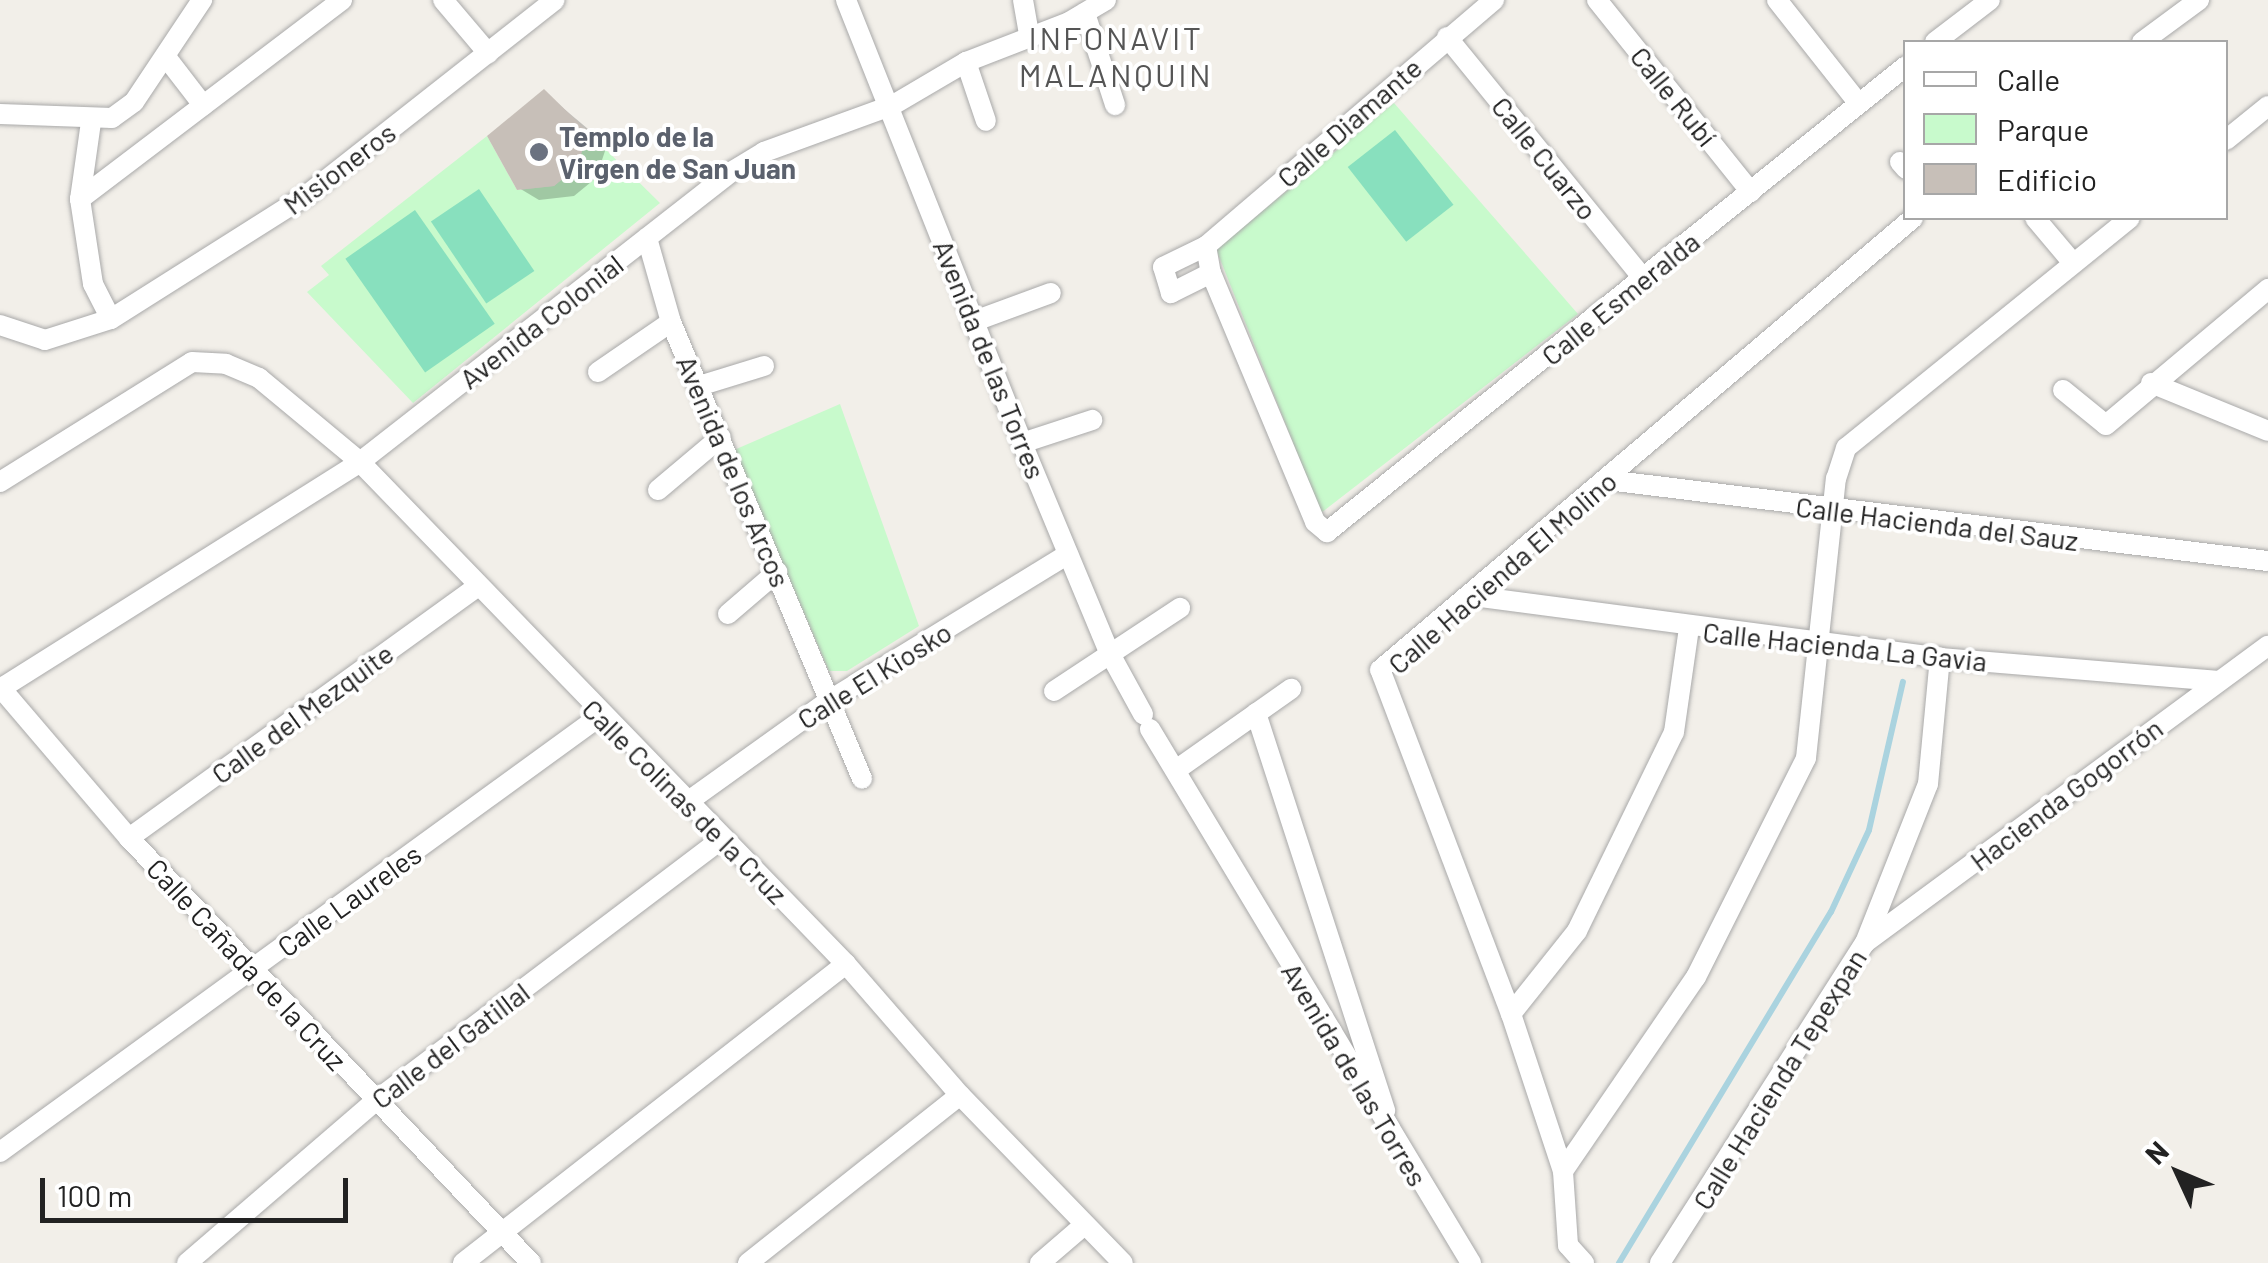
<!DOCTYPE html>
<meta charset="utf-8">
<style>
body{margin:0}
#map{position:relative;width:2268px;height:1263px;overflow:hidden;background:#f2efe9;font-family:Barlow,sans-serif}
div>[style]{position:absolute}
.park>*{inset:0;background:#c8facc}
.pitch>*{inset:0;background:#88e0be;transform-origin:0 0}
.shadow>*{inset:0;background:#0003}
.stream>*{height:6px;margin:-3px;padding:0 3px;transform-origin:3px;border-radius:3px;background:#aad3df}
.building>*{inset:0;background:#c7bfb8}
.roads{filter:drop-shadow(0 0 2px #a9a9a9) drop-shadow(0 0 2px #a9a9a9)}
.minor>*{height:20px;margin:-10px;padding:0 10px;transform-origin:10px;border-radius:10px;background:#fff}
.dots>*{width:28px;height:28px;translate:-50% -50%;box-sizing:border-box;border:5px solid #fff;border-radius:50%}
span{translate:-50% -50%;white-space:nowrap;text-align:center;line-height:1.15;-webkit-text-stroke:8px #fff;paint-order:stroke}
.street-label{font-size:28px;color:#222}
.worship-label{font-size:28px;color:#5b616d;font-weight:700}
.left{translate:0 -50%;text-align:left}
.quarter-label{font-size:32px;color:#555;letter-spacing:2.5px}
.legend{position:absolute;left:1903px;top:40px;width:325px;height:180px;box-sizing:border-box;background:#fff;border:2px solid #a7a7a7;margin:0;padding:12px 18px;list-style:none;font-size:30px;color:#222}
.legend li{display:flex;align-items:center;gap:20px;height:50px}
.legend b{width:50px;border:2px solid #a7a7a7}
.north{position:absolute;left:2128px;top:1123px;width:100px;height:100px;-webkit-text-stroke:8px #fff;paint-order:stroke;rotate:314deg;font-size:28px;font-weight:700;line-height:40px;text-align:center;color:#222}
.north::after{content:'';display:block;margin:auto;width:35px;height:45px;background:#222;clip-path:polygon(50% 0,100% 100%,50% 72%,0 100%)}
.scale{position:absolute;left:40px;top:1178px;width:308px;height:45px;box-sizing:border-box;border:5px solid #222;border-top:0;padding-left:12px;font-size:30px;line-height:35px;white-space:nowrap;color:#222;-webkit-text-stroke:8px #fff;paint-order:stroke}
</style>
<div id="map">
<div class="park">
<div style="clip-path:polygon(1394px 103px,1578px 314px,1321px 513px,1216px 249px)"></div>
<div style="clip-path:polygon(588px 132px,660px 203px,413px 403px,307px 292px,329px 275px,321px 266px,487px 136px,517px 190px,554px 186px,577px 167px)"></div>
<div style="clip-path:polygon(840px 404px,919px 626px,847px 671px,829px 671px,734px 450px)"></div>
</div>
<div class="pitch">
<div style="left:1395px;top:130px;width:95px;height:60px;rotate:52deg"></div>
<div style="left:479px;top:189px;width:99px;height:58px;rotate:56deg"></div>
<div style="left:415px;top:210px;width:139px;height:85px;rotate:55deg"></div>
</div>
<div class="shadow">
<div style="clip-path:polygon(544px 92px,607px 145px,596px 178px,574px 196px,539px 200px,519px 188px)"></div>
</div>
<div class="stream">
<div style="left:1619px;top:1263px;width:410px;rotate:-58.9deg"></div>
<div style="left:1831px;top:912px;width:90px;rotate:-65.1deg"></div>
<div style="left:1869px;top:830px;width:152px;rotate:-77.1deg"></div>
</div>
<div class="building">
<div style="clip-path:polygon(544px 89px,588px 132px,577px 167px,554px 186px,517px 190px,487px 136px)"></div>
</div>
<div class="roads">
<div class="minor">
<div style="left:443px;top:0;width:70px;rotate:49.7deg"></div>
<div style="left:846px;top:0;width:477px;rotate:68.3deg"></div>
<div style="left:1022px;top:443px;width:226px;rotate:67.4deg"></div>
<div style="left:1109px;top:652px;width:71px;rotate:61.3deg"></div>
<div style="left:1023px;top:0;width:39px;rotate:80deg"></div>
<div style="left:1597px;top:0;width:246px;rotate:51.3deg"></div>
<div style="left:1777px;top:0;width:132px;rotate:51.7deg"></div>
<div style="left:1085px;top:13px;width:97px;rotate:71.9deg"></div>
<div style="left:1447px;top:37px;width:312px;rotate:50.9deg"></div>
<div style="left:1935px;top:42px;width:69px;rotate:-37.4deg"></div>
<div style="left:2142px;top:42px;width:71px;rotate:-36.4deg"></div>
<div style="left:166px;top:57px;width:61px;rotate:52.4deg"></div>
<div style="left:966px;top:62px;width:62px;rotate:71.3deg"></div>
<div style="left:0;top:114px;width:112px;rotate:2deg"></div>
<div style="left:112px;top:118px;width:27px;rotate:-36deg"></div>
<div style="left:134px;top:102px;width:123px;rotate:-56.3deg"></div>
<div style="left:91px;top:122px;width:78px;rotate:98.1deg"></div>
<div style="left:80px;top:199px;width:86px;rotate:81.3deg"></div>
<div style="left:93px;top:284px;width:39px;rotate:63deg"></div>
<div style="left:2226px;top:140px;width:54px;rotate:-39deg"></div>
<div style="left:1900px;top:162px;width:9px;rotate:49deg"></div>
<div style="left:80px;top:199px;width:329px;rotate:-37.2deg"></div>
<div style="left:2035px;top:218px;width:59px;rotate:49.8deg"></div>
<div style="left:647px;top:238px;width:87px;rotate:74.1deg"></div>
<div style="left:671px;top:322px;width:495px;rotate:67.3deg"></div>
<div style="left:1206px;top:246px;width:27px;rotate:80deg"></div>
<div style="left:1211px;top:273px;width:270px;rotate:67.3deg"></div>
<div style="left:1315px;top:522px;width:16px;rotate:40deg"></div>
<div style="left:1327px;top:532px;width:743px;rotate:-38.83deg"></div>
<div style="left:1211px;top:273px;width:45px;rotate:153.4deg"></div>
<div style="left:1171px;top:293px;width:27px;rotate:-107deg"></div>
<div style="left:1163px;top:267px;width:48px;rotate:-26deg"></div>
<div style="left:1206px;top:246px;width:379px;rotate:-40.5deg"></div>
<div style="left:972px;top:322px;width:84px;rotate:-20.2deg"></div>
<div style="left:0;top:325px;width:47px;rotate:18.4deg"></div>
<div style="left:45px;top:340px;width:69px;rotate:-17.7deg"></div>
<div style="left:111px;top:319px;width:232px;rotate:-32.3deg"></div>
<div style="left:307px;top:195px;width:315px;rotate:-38.2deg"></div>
<div style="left:598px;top:372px;width:88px;rotate:-34.4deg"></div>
<div style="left:2151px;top:383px;width:126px;rotate:22.3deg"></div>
<div style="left:699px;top:386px;width:68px;rotate:-17.1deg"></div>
<div style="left:2063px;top:390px;width:55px;rotate:39.1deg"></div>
<div style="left:2106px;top:425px;width:212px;rotate:-40deg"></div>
<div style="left:1022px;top:443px;width:74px;rotate:-18.2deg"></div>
<div style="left:1607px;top:480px;width:666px;rotate:6.99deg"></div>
<div style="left:0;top:482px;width:226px;rotate:-32deg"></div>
<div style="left:192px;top:362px;width:34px;rotate:3deg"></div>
<div style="left:226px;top:364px;width:36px;rotate:23deg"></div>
<div style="left:259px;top:378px;width:131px;rotate:39.7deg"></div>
<div style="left:360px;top:462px;width:699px;rotate:45.93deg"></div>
<div style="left:846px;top:964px;width:174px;rotate:49deg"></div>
<div style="left:960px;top:1095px;width:234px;rotate:45.9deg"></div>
<div style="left:658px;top:490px;width:82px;rotate:-40.1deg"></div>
<div style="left:1472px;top:596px;width:472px;rotate:7.5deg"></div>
<div style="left:1940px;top:658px;width:280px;rotate:4.7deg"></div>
<div style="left:728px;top:614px;width:65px;rotate:-40.6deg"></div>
<div style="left:0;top:687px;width:199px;rotate:49.5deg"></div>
<div style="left:129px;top:838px;width:585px;rotate:46.59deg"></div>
<div style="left:0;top:689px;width:426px;rotate:-32.2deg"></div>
<div style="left:360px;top:462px;width:471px;rotate:-38deg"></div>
<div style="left:731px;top:172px;width:39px;rotate:-31deg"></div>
<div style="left:764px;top:152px;width:137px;rotate:-20deg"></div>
<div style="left:893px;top:105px;width:85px;rotate:-30.5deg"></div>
<div style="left:966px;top:62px;width:110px;rotate:-21.2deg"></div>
<div style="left:1069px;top:22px;width:43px;rotate:-30.7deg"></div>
<div style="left:1054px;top:691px;width:151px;rotate:-33.4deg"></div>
<div style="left:1256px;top:713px;width:418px;rotate:72deg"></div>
<div style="left:1150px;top:729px;width:623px;rotate:58.99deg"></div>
<div style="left:1176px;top:770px;width:141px;rotate:-35.2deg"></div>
<div style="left:686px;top:803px;width:177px;rotate:-35.6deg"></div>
<div style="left:830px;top:700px;width:279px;rotate:-31.5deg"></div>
<div style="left:129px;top:838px;width:427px;rotate:-35.8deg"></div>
<div style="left:1866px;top:942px;width:499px;rotate:-36.4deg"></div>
<div style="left:1511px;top:1014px;width:106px;rotate:-51.5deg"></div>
<div style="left:1577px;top:931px;width:221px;rotate:-64deg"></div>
<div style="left:1674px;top:732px;width:105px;rotate:-81.8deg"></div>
<div style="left:0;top:1152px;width:742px;rotate:-36deg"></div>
<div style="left:1563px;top:1171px;width:235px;rotate:-55.6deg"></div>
<div style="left:1696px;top:977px;width:245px;rotate:-63.3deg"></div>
<div style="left:1806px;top:758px;width:281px;rotate:-83.9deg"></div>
<div style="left:1836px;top:479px;width:33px;rotate:-72deg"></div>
<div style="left:1846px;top:448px;width:365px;rotate:-39deg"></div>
<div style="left:187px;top:1263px;width:247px;rotate:-40.7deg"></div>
<div style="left:374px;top:1102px;width:438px;rotate:-37.1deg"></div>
<div style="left:463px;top:1263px;width:486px;rotate:-38deg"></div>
<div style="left:748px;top:1263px;width:270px;rotate:-38.4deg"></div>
<div style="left:1040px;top:1263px;width:57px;rotate:-40.7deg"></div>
<div style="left:1584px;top:1263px;width:24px;rotate:-132deg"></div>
<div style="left:1568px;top:1245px;width:74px;rotate:-93.9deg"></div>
<div style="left:1563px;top:1171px;width:165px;rotate:-108.3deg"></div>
<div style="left:1511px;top:1014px;width:368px;rotate:-110.8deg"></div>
<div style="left:1380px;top:670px;width:699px;rotate:-40.3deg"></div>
<div style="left:1660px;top:1263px;width:380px;rotate:-57.4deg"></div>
<div style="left:1865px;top:943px;width:171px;rotate:-68.4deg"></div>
<div style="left:1928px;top:784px;width:127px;rotate:-84.6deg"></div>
</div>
</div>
<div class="dots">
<div style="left:539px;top:152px;background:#6b7280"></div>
</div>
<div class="street-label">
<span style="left:1674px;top:96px;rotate:51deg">Calle Rubí</span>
<span style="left:1349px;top:122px;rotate:-41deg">Calle Diamante</span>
<span style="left:1545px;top:158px;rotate:51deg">Calle Cuarzo</span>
<span style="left:339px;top:168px;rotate:-37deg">Misioneros</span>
<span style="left:1620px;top:298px;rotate:-39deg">Calle Esmeralda</span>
<span style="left:541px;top:321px;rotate:-38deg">Avenida Colonial</span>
<span style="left:990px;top:359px;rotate:68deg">Avenida de las Torres</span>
<span style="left:734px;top:471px;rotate:67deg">Avenida de los Arcos</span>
<span style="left:1937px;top:523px;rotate:7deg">Calle Hacienda del Sauz</span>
<span style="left:1502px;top:572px;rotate:-41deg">Calle Hacienda El Molino</span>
<span style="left:1845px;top:646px;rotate:6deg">Calle Hacienda La Gavia</span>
<span style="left:874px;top:675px;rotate:-32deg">Calle El Kiosko</span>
<span style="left:302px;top:713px;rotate:-36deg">Calle del Mezquite</span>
<span style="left:2066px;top:794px;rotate:-37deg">Hacienda Gogorrón</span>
<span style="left:685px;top:801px;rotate:45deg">Calle Colinas de la Cruz</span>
<span style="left:349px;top:900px;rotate:-36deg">Calle Laureles</span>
<span style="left:247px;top:964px;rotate:47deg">Calle Cañada de la Cruz</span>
<span style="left:450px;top:1045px;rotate:-37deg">Calle del Gatillal</span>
<span style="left:1355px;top:1074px;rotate:59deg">Avenida de las Torres</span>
<span style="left:1779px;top:1079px;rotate:-58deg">Calle Hacienda Tepexpan</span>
</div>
<div class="worship-label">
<span class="left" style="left:559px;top:152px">Templo de la<br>Virgen de San Juan</span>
</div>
<div class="quarter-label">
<span style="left:1116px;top:56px">INFONAVIT<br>MALANQUIN</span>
</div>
<ul class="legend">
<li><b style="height:12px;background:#fff"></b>Calle</li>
<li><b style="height:28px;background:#c8facc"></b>Parque</li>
<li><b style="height:28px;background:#c7bfb8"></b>Edificio</li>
</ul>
<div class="north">N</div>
<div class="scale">100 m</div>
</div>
